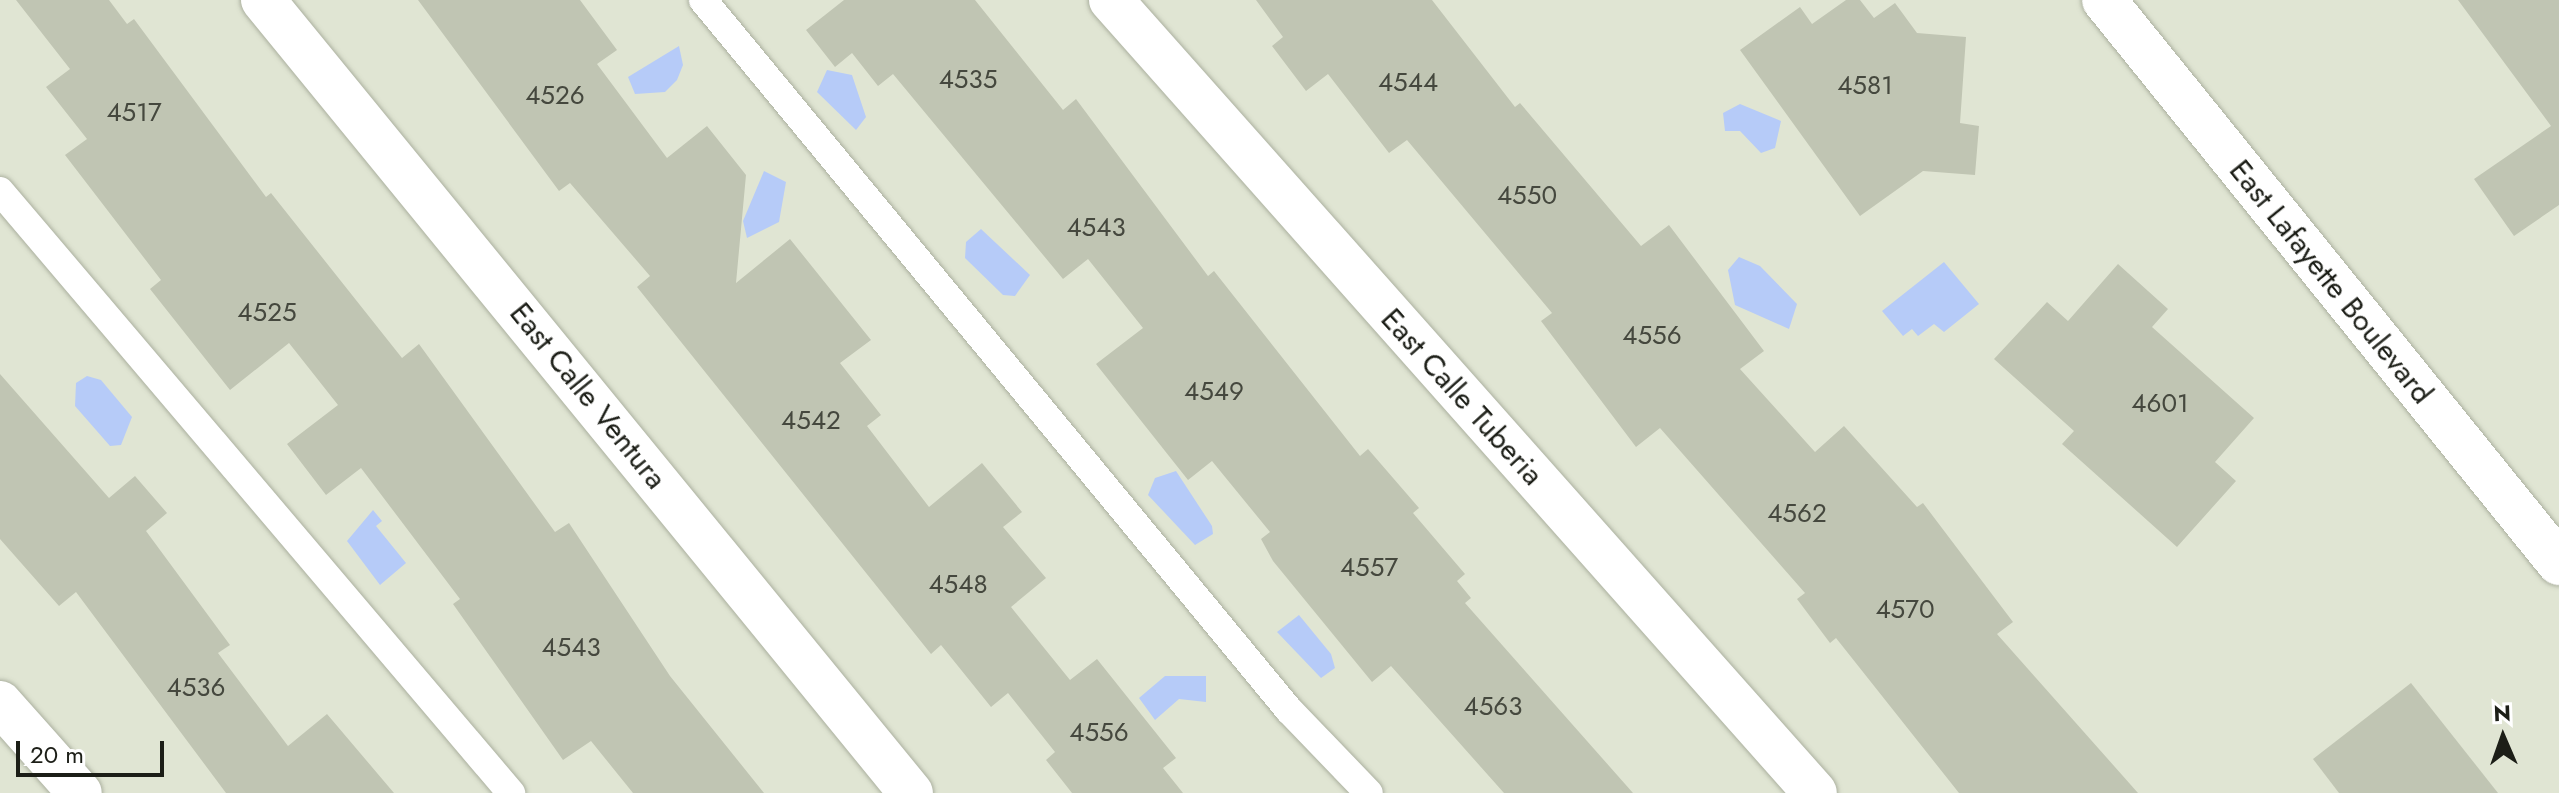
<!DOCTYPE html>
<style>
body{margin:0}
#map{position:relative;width:2559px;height:793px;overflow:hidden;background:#e0e5d3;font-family:Jost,sans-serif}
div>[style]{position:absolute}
.water>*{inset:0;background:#b6cbf8}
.building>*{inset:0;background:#c0c5b3}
.roads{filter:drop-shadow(0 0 2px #abb09f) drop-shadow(0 0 2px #abb09f)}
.service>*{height:28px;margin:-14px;padding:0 14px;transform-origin:14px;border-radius:14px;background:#fff}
.minor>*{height:44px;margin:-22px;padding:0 22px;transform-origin:22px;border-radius:22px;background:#fff}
.tertiary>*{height:44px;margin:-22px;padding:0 22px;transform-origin:22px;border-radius:22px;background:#fff}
span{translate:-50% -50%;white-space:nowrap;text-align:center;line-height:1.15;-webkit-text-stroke:6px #fff;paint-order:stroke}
.number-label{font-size:26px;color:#45483e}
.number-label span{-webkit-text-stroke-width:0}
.street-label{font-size:30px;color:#1c1e17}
.north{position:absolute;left:2463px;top:697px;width:80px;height:80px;-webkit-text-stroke:6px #fff;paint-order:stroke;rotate:358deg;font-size:22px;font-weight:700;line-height:32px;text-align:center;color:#1c1e17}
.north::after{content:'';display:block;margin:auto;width:28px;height:36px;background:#1c1e17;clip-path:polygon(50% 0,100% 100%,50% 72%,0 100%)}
.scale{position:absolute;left:16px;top:741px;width:148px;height:36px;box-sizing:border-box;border:4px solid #1c1e17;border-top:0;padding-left:10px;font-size:24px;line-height:28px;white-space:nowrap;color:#1c1e17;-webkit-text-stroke:6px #fff;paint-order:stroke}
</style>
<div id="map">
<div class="water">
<div style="clip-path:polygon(679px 46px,683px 65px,677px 80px,665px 92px,635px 94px,628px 77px)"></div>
<div style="clip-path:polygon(827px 70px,852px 75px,866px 117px,856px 130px,817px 92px)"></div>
<div style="clip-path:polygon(1740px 104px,1781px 121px,1775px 148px,1761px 153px,1740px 131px,1725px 131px,1723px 113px)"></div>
<div style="clip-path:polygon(764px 171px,786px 182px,779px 222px,747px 238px,743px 221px)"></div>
<div style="clip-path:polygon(981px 229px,1030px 275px,1015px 296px,1003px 295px,965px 258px,966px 242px)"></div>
<div style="clip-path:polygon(1739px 257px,1760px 266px,1797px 304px,1789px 329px,1735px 305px,1728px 270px)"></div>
<div style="clip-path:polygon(1944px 262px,1979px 304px,1944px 332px,1934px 324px,1918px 336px,1912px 329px,1903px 336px,1882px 311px)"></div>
<div style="clip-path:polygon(87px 376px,101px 380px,132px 417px,121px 445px,110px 446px,75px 406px,76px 383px)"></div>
<div style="clip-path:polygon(1176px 471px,1212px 526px,1213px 534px,1195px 545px,1148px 495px,1155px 478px)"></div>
<div style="clip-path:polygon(373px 510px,382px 521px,376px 526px,406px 563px,380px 585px,347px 541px)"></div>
<div style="clip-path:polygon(1299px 615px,1331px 654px,1335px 668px,1321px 678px,1277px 632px)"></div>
<div style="clip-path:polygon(1165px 676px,1206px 676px,1206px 702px,1179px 699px,1155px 720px,1139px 698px)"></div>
</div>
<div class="building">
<div style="clip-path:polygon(16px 0,109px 0,127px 24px,134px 19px,266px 197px,271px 193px,402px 358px,419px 344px,555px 532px,569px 523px,670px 676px,764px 793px,633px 793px,591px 741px,563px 760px,453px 604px,460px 599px,361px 468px,326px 495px,287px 444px,338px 405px,289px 343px,230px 390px,150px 289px,161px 280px,65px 155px,87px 139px,46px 87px,70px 69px)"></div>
<div style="clip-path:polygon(418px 0,580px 0,617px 50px,597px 64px,667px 158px,707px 126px,746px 175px,736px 283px,790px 239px,871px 340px,840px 363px,881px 415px,867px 426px,929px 507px,982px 463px,1022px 512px,1003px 527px,1046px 578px,1011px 607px,1070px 680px,1097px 659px,1176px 758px,1163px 768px,1183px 793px,1072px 793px,1046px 760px,1055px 752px,1008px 693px,991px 707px,941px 645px,931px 654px,637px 287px,650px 276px,570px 183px,559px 191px)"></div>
<div style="clip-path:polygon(844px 0,975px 0,1063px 110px,1076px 99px,1208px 276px,1214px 271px,1360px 456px,1368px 449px,1419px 508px,1413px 513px,1465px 574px,1457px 581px,1471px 598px,1465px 603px,1633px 793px,1504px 793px,1391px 666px,1372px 682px,1273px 561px,1261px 539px,1270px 532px,1212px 461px,1188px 480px,1096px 364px,1143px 328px,1088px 259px,1063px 279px,893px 74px,878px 86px,852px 53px,835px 67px,806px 30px)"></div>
<div style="clip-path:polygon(1256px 0,1432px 0,1515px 107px,1520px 103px,1641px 246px,1669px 225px,1764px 351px,1740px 369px,1815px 452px,1844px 426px,1917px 507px,1923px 503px,2013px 622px,1997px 634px,2138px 793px,1959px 793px,1836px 638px,1830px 643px,1797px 599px,1805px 593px,1660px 428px,1636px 447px,1541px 321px,1552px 313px,1407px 140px,1389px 153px,1328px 74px,1306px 91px,1272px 46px,1283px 37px)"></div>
<div style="clip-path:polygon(1846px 0,1860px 0,1874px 18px,1895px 3px,1917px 33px,1966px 37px,1960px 123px,1979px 126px,1975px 175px,1923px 171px,1860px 216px,1740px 50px,1800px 7px,1812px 24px)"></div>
<div style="clip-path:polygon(2458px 0,2559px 0,2559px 205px,2514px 236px,2474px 179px,2551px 126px)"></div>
<div style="clip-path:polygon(2118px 264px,2168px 309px,2152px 327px,2254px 418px,2215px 462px,2236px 481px,2177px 547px,2062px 444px,2074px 431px,1994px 359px,2047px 302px,2068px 321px)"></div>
<div style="clip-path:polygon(0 374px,109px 498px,135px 476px,167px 513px,146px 531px,230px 645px,218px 653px,288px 746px,327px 714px,394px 793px,226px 793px,76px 592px,59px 606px,0 539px)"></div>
<div style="clip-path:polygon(2411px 683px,2498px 793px,2339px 793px,2313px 759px)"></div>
</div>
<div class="roads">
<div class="service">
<div style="left:703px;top:0;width:921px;rotate:50.47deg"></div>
<div style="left:1289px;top:710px;width:115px;rotate:46.1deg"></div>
<div style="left:0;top:191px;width:790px;rotate:49.67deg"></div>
</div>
<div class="minor">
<div style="left:263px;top:0;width:1024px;rotate:50.75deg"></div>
<div style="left:1111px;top:0;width:1060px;rotate:48.4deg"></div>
<div style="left:0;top:703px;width:120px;rotate:48.4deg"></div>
</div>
<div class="tertiary">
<div style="left:2104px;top:0;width:724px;rotate:51.06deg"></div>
</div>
</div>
<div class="number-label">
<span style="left:968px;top:80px">4535</span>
<span style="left:1408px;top:83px">4544</span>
<span style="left:1865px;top:86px">4581</span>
<span style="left:555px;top:96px">4526</span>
<span style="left:134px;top:113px">4517</span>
<span style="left:1527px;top:196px">4550</span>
<span style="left:1096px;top:228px">4543</span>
<span style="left:267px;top:313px">4525</span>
<span style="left:1652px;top:336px">4556</span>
<span style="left:1214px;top:392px">4549</span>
<span style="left:2160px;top:404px">4601</span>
<span style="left:811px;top:421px">4542</span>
<span style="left:1797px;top:514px">4562</span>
<span style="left:1369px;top:568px">4557</span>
<span style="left:958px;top:585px">4548</span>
<span style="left:1905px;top:610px">4570</span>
<span style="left:571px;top:648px">4543</span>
<span style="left:196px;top:688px">4536</span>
<span style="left:1493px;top:707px">4563</span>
<span style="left:1099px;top:733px">4556</span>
</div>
<div class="street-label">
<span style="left:2331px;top:282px;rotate:51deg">East Lafayette Boulevard</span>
<span style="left:588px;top:396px;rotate:51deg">East Calle Ventura</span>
<span style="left:1462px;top:397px;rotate:48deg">East Calle Tuberia</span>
</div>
<div class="north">N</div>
<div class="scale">20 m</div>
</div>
